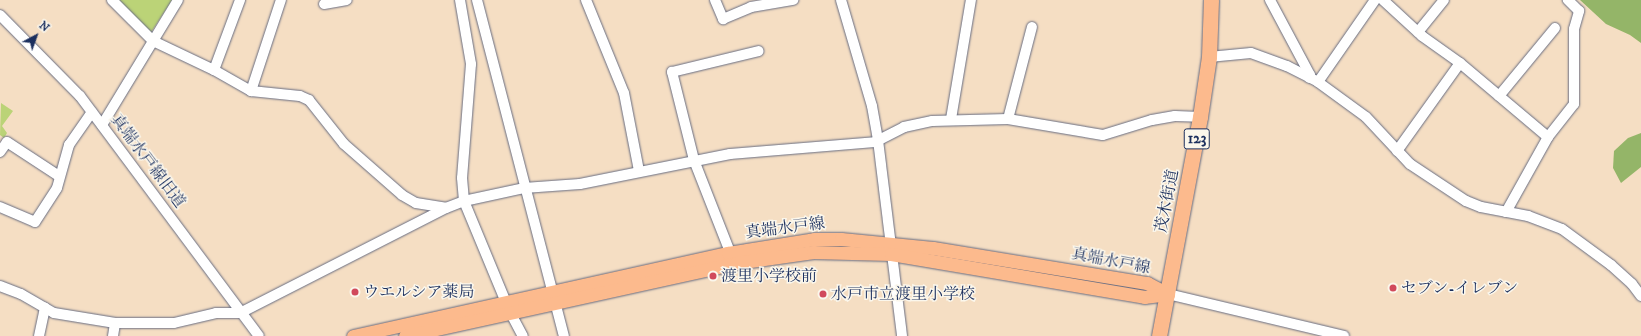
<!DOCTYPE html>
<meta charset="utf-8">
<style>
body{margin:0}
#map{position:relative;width:1641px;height:336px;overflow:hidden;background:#f5dec3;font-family:"IM FELL DW Pica","Noto Serif JP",serif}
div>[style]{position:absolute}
.green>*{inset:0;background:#bbd377}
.forest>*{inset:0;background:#94b568}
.roads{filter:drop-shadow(0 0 1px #676c81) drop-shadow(0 0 1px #676c81)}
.minor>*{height:10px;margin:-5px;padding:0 5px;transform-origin:5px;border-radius:5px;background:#fff}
.major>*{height:13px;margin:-6.5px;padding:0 6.5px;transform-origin:6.5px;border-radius:6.5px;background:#fcba8d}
.highway>*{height:15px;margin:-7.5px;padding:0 7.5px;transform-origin:7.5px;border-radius:7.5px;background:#fcba8d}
.dots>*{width:11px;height:11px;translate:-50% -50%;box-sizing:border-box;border:2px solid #fbf7ec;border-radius:50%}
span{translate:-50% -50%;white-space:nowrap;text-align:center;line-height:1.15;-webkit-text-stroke:3px #fbf7ec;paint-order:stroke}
.shield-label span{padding:1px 3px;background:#fbf7ec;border:1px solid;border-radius:3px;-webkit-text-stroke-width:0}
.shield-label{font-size:15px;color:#1b2f5e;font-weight:700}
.street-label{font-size:16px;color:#1b2f5e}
.poi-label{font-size:16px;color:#1b2f5e}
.left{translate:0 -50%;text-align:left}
.north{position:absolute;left:16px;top:16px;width:40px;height:40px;-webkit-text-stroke:3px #fbf7ec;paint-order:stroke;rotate:41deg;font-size:11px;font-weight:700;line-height:16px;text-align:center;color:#1b2f5e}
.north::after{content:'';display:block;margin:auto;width:14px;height:18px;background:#1b2f5e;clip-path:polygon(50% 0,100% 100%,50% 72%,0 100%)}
</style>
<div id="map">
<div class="green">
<div style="clip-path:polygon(116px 0,172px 0,150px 34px)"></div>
<div style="clip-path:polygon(1px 103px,13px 111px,2px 126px,7px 133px,4px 138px,0 135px)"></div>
</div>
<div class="forest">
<div style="clip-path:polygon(1580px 0,1641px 0,1641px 43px,1630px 35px,1606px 24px)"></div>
<div style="clip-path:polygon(1641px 133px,1641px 167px,1621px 183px,1613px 168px,1614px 151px,1628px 138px)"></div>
</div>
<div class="roads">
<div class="minor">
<div style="left:112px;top:0;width:58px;rotate:45deg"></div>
<div style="left:153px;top:41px;width:68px;rotate:25.4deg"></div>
<div style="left:214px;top:70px;width:43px;rotate:29.6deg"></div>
<div style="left:251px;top:91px;width:49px;rotate:5.8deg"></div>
<div style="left:300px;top:96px;width:10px;rotate:24deg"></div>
<div style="left:309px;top:100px;width:56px;rotate:51.5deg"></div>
<div style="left:344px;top:144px;width:77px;rotate:41.3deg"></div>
<div style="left:402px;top:195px;width:16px;rotate:30deg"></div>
<div style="left:416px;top:203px;width:30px;rotate:9deg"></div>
<div style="left:446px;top:208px;width:19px;rotate:-21deg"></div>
<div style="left:464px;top:201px;width:61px;rotate:-12.2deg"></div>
<div style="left:524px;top:188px;width:56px;rotate:-4.1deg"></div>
<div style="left:580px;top:184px;width:153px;rotate:-11.3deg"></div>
<div style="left:730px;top:154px;width:145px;rotate:-4.7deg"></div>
<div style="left:875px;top:142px;width:33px;rotate:-27deg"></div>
<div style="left:904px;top:127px;width:29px;rotate:-12deg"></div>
<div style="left:932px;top:121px;width:76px;rotate:-1.5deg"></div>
<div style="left:1008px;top:119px;width:96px;rotate:9.6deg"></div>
<div style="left:1103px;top:135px;width:51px;rotate:-17deg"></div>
<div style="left:1152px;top:120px;width:23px;rotate:-10deg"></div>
<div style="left:1175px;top:116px;width:25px;rotate:2deg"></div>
<div style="left:460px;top:0;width:65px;rotate:80.2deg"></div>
<div style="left:471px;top:64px;width:114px;rotate:94.5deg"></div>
<div style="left:462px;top:178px;width:23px;rotate:85deg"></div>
<div style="left:464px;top:201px;width:120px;rotate:67.5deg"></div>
<div style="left:510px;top:312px;width:27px;rotate:62deg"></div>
<div style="left:477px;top:0;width:347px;rotate:75.5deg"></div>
<div style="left:586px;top:0;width:100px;rotate:67.8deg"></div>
<div style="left:624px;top:93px;width:79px;rotate:79.1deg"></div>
<div style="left:715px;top:0;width:21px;rotate:67deg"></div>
<div style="left:723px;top:19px;width:30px;rotate:-23deg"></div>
<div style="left:751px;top:7px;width:43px;rotate:-9.5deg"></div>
<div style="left:841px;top:0;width:110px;rotate:73.7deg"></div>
<div style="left:872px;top:106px;width:35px;rotate:80deg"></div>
<div style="left:878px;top:140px;width:197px;rotate:83deg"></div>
<div style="left:1270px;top:0;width:85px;rotate:61.9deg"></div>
<div style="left:1310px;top:75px;width:3px;rotate:108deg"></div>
<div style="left:1383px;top:0;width:53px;rotate:42.7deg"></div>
<div style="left:1422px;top:36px;width:47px;rotate:35.4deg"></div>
<div style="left:1460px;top:63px;width:115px;rotate:40.1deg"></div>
<div style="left:1548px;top:137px;width:86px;rotate:119.2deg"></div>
<div style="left:324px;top:4px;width:23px;rotate:-10deg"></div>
<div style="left:0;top:15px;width:114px;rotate:45.4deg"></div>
<div style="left:80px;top:96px;width:299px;rotate:53.3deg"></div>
<div style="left:1418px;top:32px;width:41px;rotate:-50.9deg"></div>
<div style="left:1209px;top:57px;width:42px;rotate:-5.4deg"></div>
<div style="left:1251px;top:53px;width:38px;rotate:20deg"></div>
<div style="left:1287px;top:66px;width:35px;rotate:27deg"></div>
<div style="left:1318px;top:82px;width:59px;rotate:36.1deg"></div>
<div style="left:1366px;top:117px;width:64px;rotate:46.9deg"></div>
<div style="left:1410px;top:164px;width:67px;rotate:33.5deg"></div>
<div style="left:1466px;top:201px;width:16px;rotate:22deg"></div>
<div style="left:1481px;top:207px;width:48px;rotate:10.8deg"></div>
<div style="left:1528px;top:216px;width:36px;rotate:21deg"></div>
<div style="left:1562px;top:229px;width:61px;rotate:36.3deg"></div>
<div style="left:1611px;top:265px;width:28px;rotate:42deg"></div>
<div style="left:1632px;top:284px;width:15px;rotate:53deg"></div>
<div style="left:214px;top:70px;width:75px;rotate:-69.6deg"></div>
<div style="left:1318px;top:82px;width:100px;rotate:-55.2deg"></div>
<div style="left:251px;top:91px;width:96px;rotate:-71.8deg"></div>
<div style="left:1499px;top:96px;width:88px;rotate:-50.5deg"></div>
<div style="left:951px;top:119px;width:121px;rotate:-80.5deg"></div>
<div style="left:1008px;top:119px;width:95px;rotate:-75.4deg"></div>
<div style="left:102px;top:125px;width:146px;rotate:-58.7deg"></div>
<div style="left:1548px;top:137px;width:42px;rotate:-51.8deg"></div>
<div style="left:1574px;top:104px;width:75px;rotate:-90deg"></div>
<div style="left:1574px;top:29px;width:19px;rotate:-74deg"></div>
<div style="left:1579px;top:11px;width:16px;rotate:-135deg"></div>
<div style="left:1397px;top:151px;width:108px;rotate:-54.4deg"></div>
<div style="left:0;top:152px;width:12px;rotate:-55deg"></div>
<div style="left:7px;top:142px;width:62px;rotate:33.2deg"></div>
<div style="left:0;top:207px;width:38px;rotate:23deg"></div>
<div style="left:35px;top:222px;width:40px;rotate:-57.1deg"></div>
<div style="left:57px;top:188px;width:45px;rotate:-74.4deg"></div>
<div style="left:69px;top:145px;width:40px;rotate:-55.1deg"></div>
<div style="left:730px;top:252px;width:99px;rotate:-111.4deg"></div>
<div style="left:694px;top:160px;width:91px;rotate:-104deg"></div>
<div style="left:672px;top:72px;width:89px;rotate:-13.6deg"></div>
<div style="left:0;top:286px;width:22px;rotate:21deg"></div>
<div style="left:21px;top:294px;width:38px;rotate:30deg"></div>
<div style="left:54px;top:313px;width:62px;rotate:9.3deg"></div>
<div style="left:115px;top:323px;width:59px"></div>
<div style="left:174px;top:323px;width:43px;rotate:-13.4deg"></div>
<div style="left:216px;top:313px;width:24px"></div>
<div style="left:240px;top:313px;width:231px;rotate:-27deg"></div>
<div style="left:1168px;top:294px;width:181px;rotate:13.4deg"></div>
<div style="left:39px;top:336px;width:29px;rotate:-78deg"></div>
<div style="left:113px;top:336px;width:13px;rotate:-81deg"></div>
</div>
<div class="major">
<div style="left:353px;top:336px;width:384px;rotate:-12.5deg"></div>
<div style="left:728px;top:253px;width:87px;rotate:-9.2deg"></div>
<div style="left:814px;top:239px;width:27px"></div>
<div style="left:841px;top:239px;width:92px;rotate:5.6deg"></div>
<div style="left:933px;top:248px;width:217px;rotate:9.3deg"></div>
<div style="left:1147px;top:283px;width:24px;rotate:28deg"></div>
<div style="left:405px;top:336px;width:339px;rotate:-12.4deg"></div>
<div style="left:736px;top:263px;width:78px;rotate:-8.1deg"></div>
<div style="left:813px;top:252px;width:78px;rotate:1.5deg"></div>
<div style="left:891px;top:254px;width:257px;rotate:9.6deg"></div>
<div style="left:1144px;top:297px;width:24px;rotate:-7deg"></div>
</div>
<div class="highway">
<div style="left:1159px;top:336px;width:223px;rotate:-79.4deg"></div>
<div style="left:1200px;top:117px;width:61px;rotate:-81.5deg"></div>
<div style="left:1209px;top:57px;width:57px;rotate:-88deg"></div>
</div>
</div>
<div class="dots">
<div style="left:713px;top:276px;background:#d1495b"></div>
<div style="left:1393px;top:288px;background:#d1495b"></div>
<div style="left:355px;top:292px;background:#d1495b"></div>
<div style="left:823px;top:294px;background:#d1495b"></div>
</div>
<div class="shield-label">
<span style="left:1197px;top:139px">123</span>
</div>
<div class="street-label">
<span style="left:148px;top:161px;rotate:53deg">真端水戸線旧道</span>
<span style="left:1167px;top:201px;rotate:-79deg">茂木街道</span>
<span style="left:785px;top:228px;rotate:-7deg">真端水戸線</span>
<span style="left:1111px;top:261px;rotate:11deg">真端水戸線</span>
</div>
<div class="poi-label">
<span class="left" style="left:721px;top:276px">渡里小学校前</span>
<span class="left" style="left:1401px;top:288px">セブン-イレブン</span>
<span class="left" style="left:363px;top:292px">ウエルシア薬局</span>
<span class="left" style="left:831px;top:294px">水戸市立渡里小学校</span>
</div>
<div class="north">N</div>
</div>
